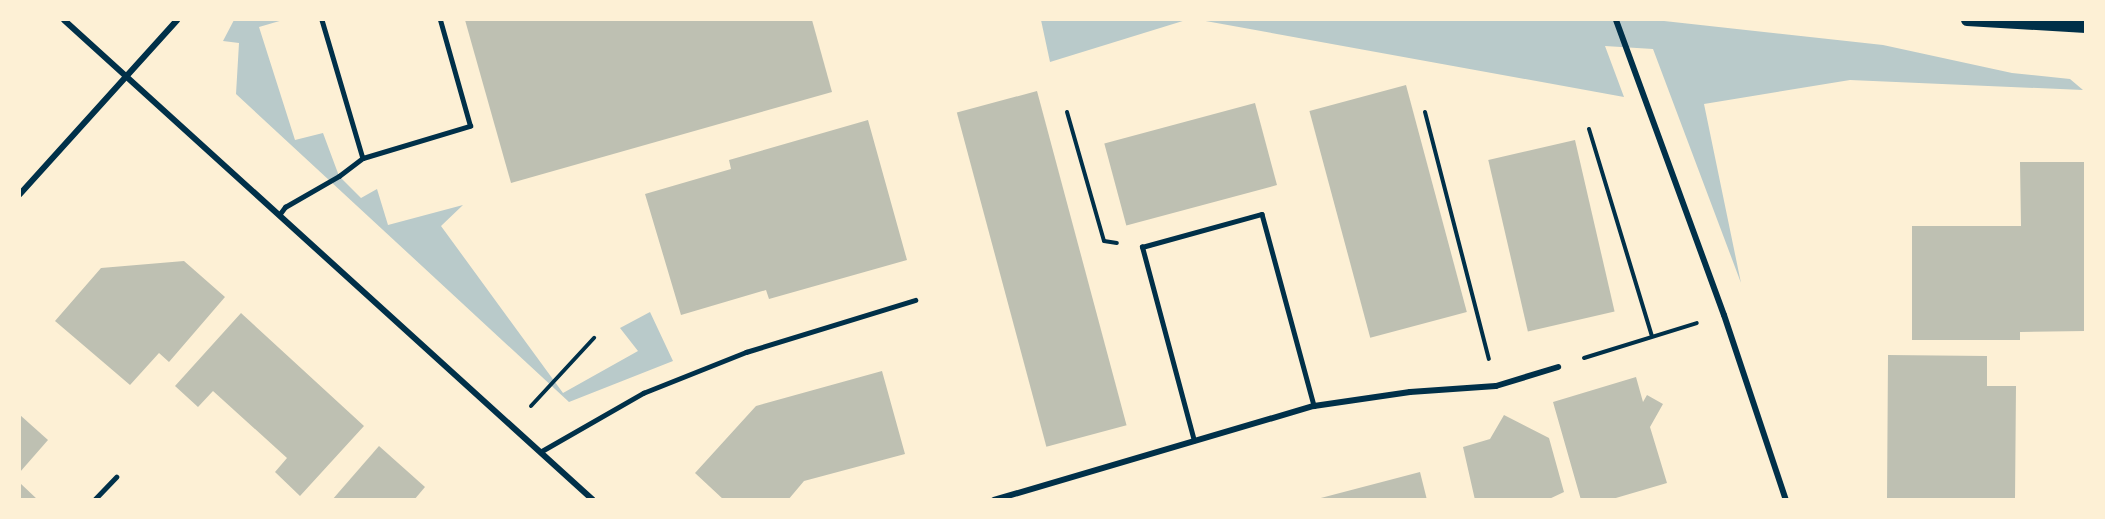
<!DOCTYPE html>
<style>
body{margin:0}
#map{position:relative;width:2105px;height:519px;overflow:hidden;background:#fdf0d5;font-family:"Sofia Sans Condensed",sans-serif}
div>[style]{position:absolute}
.green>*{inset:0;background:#b9caca}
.building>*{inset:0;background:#bec0b2;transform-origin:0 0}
.path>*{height:4px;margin:-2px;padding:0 2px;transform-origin:2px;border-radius:2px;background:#003049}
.service>*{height:4.5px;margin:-2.25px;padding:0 2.25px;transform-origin:2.25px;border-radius:2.25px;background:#003049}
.minor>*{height:6px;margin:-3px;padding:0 3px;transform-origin:3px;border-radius:3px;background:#003049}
.secondary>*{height:12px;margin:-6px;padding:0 6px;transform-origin:6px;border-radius:6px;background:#003049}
span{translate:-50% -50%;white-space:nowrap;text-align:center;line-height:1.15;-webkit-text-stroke:6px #fdf0d5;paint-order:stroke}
.frame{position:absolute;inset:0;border:21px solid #fdf0d5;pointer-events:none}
</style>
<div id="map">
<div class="green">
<div style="clip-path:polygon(234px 20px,283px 20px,259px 27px,295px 140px,323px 133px,339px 176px,361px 198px,377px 189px,388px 225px,463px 205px,441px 226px,563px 393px,638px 351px,620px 328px,650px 312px,673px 361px,569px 402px,236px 94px,239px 43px,223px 41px)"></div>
<div style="clip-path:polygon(1041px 20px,1186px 20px,1050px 62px)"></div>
<div style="clip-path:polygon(1200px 20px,1655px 20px,1883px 45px,2012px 73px,2070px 79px,2083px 90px,1850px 80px,1704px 104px,1741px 283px,1653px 49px,1605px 46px,1624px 97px)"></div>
</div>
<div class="building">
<div style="clip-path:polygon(465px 20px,812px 20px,832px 92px,511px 183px)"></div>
<div style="left:1406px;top:85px;width:235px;height:100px;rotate:75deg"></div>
<div style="left:1037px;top:91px;width:346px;height:83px;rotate:75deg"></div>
<div style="left:1255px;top:103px;width:85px;height:156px;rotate:75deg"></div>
<div style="clip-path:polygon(868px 120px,907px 260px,769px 299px,766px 290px,681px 315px,645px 194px,731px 169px,729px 160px)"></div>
<div style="left:1575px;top:140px;width:176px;height:89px;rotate:77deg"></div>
<div style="clip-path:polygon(2020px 162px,2085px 162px,2085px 331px,2020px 332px,2020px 340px,1912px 340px,1912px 226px,2021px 226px)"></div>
<div style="clip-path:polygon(184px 261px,225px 297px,169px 362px,159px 353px,130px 385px,55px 321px,101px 268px)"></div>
<div style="clip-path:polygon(241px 313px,364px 426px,300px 496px,275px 472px,287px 458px,213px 391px,198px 407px,175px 386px)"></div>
<div style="clip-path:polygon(1888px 355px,1987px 356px,1987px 386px,2016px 386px,2015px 500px,1887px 500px)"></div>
<div style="clip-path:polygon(882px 371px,905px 454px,804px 481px,788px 500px,724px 500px,695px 473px,756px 406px)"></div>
<div style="clip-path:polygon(1636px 377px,1643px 402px,1647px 395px,1663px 404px,1650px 427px,1667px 483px,1609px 500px,1581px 500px,1553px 402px)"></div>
<div style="clip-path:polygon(20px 415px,48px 440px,20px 472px)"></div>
<div style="clip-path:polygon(1504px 415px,1549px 438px,1564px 492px,1547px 500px,1475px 500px,1463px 447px,1490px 439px)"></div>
<div style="clip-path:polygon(379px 446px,425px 487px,414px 500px,332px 500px)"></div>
<div style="clip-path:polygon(1420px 472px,1427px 500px,1317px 500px,1317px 499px)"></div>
<div style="clip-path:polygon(20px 483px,38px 500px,20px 500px)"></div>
</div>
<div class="path">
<div style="left:1067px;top:112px;width:134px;rotate:74deg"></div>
<div style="left:1104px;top:241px;width:13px;rotate:9deg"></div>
<div style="left:1425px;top:112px;width:255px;rotate:75.5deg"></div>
<div style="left:1589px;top:129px;width:216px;rotate:73.1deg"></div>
<div style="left:1584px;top:358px;width:118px;rotate:-17.2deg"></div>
<div style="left:531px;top:406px;width:93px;rotate:-47.2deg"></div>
</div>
<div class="service">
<div style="left:322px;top:20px;width:144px;rotate:73.5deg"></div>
<div style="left:279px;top:215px;width:10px;rotate:-53deg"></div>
<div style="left:285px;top:207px;width:62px;rotate:-29.9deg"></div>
<div style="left:339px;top:176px;width:30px;rotate:-37deg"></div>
<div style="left:363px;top:158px;width:112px;rotate:-16.7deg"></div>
<div style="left:470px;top:126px;width:110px;rotate:-105.8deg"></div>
<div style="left:1194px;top:441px;width:201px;rotate:-105deg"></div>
<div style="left:1142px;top:247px;width:124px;rotate:-15.4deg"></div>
<div style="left:1262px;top:214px;width:199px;rotate:74.8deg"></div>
<div style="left:540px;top:452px;width:119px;rotate:-29.8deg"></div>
<div style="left:643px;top:393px;width:111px;rotate:-21.7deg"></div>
<div style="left:746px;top:352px;width:177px;rotate:-17.1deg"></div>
<div style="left:94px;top:500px;width:32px;rotate:-46deg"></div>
</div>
<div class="minor">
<div style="left:64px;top:20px;width:714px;rotate:42.22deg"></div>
<div style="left:1616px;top:20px;width:314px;rotate:69.9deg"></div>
<div style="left:1724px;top:315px;width:195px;rotate:71.5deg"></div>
<div style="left:20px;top:194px;width:234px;rotate:-47.9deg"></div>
<div style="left:994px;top:500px;width:334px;rotate:-16.4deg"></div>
<div style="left:1314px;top:406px;width:97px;rotate:-8.3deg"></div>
<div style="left:1410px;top:392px;width:86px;rotate:-4deg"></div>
<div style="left:1496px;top:386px;width:65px;rotate:-17deg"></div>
</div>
<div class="secondary">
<div style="left:1967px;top:20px;width:119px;rotate:3.4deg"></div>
</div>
<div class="frame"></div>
</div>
